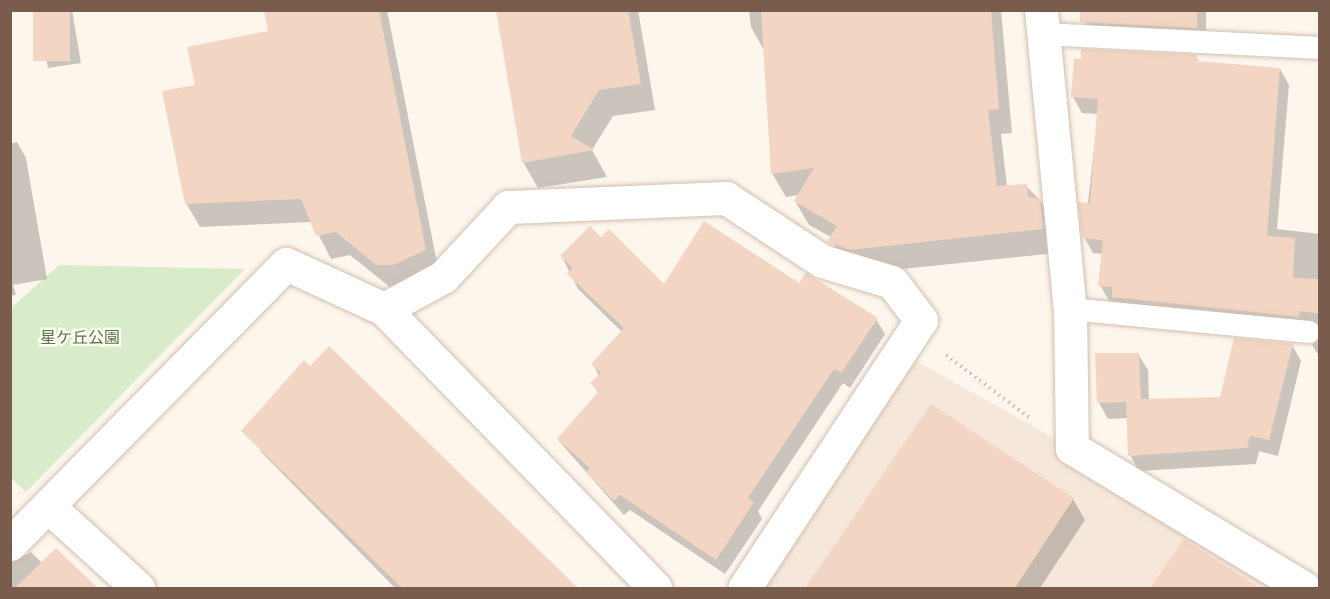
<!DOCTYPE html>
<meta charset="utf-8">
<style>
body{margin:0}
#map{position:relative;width:1330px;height:599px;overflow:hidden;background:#fdf6ec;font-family:Roboto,"Noto Sans JP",sans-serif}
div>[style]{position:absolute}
.residential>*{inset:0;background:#f5e8da}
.green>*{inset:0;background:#d8ecc9}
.shadow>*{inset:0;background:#0003}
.building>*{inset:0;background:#f3d5c3;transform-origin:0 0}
.path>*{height:4px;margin-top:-2px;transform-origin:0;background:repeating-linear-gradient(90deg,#d9b8a5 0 1.5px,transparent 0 6px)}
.roads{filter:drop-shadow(0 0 2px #d1beb0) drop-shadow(0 0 2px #d1beb0)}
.service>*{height:22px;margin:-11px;padding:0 11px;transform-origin:11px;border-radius:11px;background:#fff}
.minor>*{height:33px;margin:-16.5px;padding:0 16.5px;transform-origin:16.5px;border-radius:16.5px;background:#fff}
span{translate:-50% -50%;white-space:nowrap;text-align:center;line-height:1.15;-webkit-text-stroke:5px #fffaf3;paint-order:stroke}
.park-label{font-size:16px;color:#537a41}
.frame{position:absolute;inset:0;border:12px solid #7a5c4d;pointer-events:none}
</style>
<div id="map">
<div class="residential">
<div style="clip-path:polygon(900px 352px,1072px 448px,1304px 588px,744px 588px)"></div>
</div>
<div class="green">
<div style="clip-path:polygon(59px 265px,245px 269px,26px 492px,11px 478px,11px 308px)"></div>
</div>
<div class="shadow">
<div style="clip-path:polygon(35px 10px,72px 10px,81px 63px,48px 68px)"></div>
<div style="clip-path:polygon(266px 10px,387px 10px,439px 273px,391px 288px,350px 255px,331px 259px,312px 222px,200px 227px,186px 203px,197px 86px,270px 32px)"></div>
<div style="clip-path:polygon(497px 10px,638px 10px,655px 110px,613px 116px,592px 150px,607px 177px,538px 188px,523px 162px)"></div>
<div style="clip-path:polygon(749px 10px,1001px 10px,1012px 133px,1001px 134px,1007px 187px,1026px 186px,1040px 200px,1053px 223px,1056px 253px,864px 273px,842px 265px,831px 237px,809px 225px,795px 201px,799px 195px,786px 197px,772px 173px,764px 50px,751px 27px)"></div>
<div style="clip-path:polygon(1081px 10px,1206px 10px,1206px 44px,1091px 38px)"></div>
<div style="clip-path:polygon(1196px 57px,1200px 63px,1280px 69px,1289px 85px,1277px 229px,1320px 234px,1320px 334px,1109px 301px,1100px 285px,1103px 254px,1093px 253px,1084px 237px,1098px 114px,1082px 113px,1073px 97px)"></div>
<div style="clip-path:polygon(17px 142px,26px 158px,47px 279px,13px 285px,16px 295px,10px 296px,10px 144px)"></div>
<div style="clip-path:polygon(601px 239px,664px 286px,799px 285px,876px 319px,885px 334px,850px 388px,843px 383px,758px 511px,762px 519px,725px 574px,630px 510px,624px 515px,558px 440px,599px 394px,592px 383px,599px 376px,593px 364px,622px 332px,578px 289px,562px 257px)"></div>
<div style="clip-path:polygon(1320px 338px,1320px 358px,1312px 345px)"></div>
<div style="clip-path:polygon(1292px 345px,1301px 361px,1278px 456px,1259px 451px,1256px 464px,1139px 471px,1130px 455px,1128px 418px,1108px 419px,1099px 403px,1138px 354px,1148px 370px,1149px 401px,1221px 398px)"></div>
<div style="clip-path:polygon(329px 349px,574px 588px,395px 588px,262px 453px,247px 427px)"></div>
<div style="clip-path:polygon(932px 406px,1073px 499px,1085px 520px,1040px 588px,807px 588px)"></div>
<div style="clip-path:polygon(1184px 541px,1256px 588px,1152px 588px)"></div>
<div style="clip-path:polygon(56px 550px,95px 588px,10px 588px,10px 563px,31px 552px,42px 563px)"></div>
</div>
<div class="building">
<div style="left:33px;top:10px;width:37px;height:51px"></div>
<div style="clip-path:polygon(264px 10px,379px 10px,426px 250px,393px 265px,376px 265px,336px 232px,316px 236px,301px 199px,185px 204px,162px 91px,195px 85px,187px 47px,268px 31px)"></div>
<div style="clip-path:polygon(496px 10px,628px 10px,641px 84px,599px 90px,571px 136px,594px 150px,522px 163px)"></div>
<div style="clip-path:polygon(761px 10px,991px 10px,999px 109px,988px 110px,997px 186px,1027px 184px,1028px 197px,1040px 198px,1043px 229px,850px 250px,827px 242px,837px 226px,794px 201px,814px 168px,771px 174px)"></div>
<div style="clip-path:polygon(1080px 10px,1197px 10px,1197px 28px,1080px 22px)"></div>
<div style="clip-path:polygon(1081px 49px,1197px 55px,1197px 61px,1280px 68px,1267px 236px,1295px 238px,1293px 278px,1320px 279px,1320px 314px,1300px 311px,1299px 317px,1112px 297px,1112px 287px,1098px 286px,1103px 240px,1082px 238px,1078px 202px,1090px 203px,1098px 99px,1071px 97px,1074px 59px,1081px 59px)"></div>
<div style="clip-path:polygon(704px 221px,799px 283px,806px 273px,878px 318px,841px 373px,834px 369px,748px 498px,754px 502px,716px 560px,620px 495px,614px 501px,586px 472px,590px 468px,557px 439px,599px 391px,590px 383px,601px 373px,591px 364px,624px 328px,567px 274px,573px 268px,560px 256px,590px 226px,601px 237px,609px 229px,664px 284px)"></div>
<div style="clip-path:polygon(1234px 338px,1293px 344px,1269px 440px,1250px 436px,1247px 448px,1128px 456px,1126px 402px,1097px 403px,1095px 353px,1139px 353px,1141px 399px,1220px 397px)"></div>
<div style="clip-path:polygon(329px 346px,578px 588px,402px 588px,241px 431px,304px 360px,310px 366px)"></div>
<div style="clip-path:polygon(931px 404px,1074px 498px,1015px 588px,805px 588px)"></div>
<div style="clip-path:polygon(1184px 539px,1259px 588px,1150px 588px)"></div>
<div style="clip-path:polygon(56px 548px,98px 588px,15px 588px)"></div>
</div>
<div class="path">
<div style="left:946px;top:355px;width:106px;rotate:37deg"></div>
</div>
<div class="roads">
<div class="service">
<div style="left:1044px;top:34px;width:276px;rotate:2.9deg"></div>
<div style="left:1070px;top:309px;width:240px;rotate:5.5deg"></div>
</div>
<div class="minor">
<div style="left:1041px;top:10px;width:300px;rotate:84.5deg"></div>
<div style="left:1070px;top:309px;width:139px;rotate:89.2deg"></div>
<div style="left:1072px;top:448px;width:271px;rotate:31.1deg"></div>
<div style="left:384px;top:309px;width:67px;rotate:-28.5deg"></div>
<div style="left:443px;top:277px;width:96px;rotate:-47.1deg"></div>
<div style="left:508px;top:207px;width:218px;rotate:-2.4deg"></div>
<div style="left:726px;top:198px;width:115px;rotate:33.3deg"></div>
<div style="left:822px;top:261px;width:73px;rotate:16.7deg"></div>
<div style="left:892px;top:282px;width:48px;rotate:52.7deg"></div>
<div style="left:921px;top:320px;width:321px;rotate:123.4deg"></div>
<div style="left:48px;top:506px;width:122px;rotate:42.3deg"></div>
<div style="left:10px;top:544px;width:393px;rotate:-45.4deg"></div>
<div style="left:286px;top:264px;width:108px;rotate:24.7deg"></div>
<div style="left:384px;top:309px;width:389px;rotate:45.8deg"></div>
</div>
</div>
<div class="park-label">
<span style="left:80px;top:338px">星ケ丘公園</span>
</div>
<div class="frame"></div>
</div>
